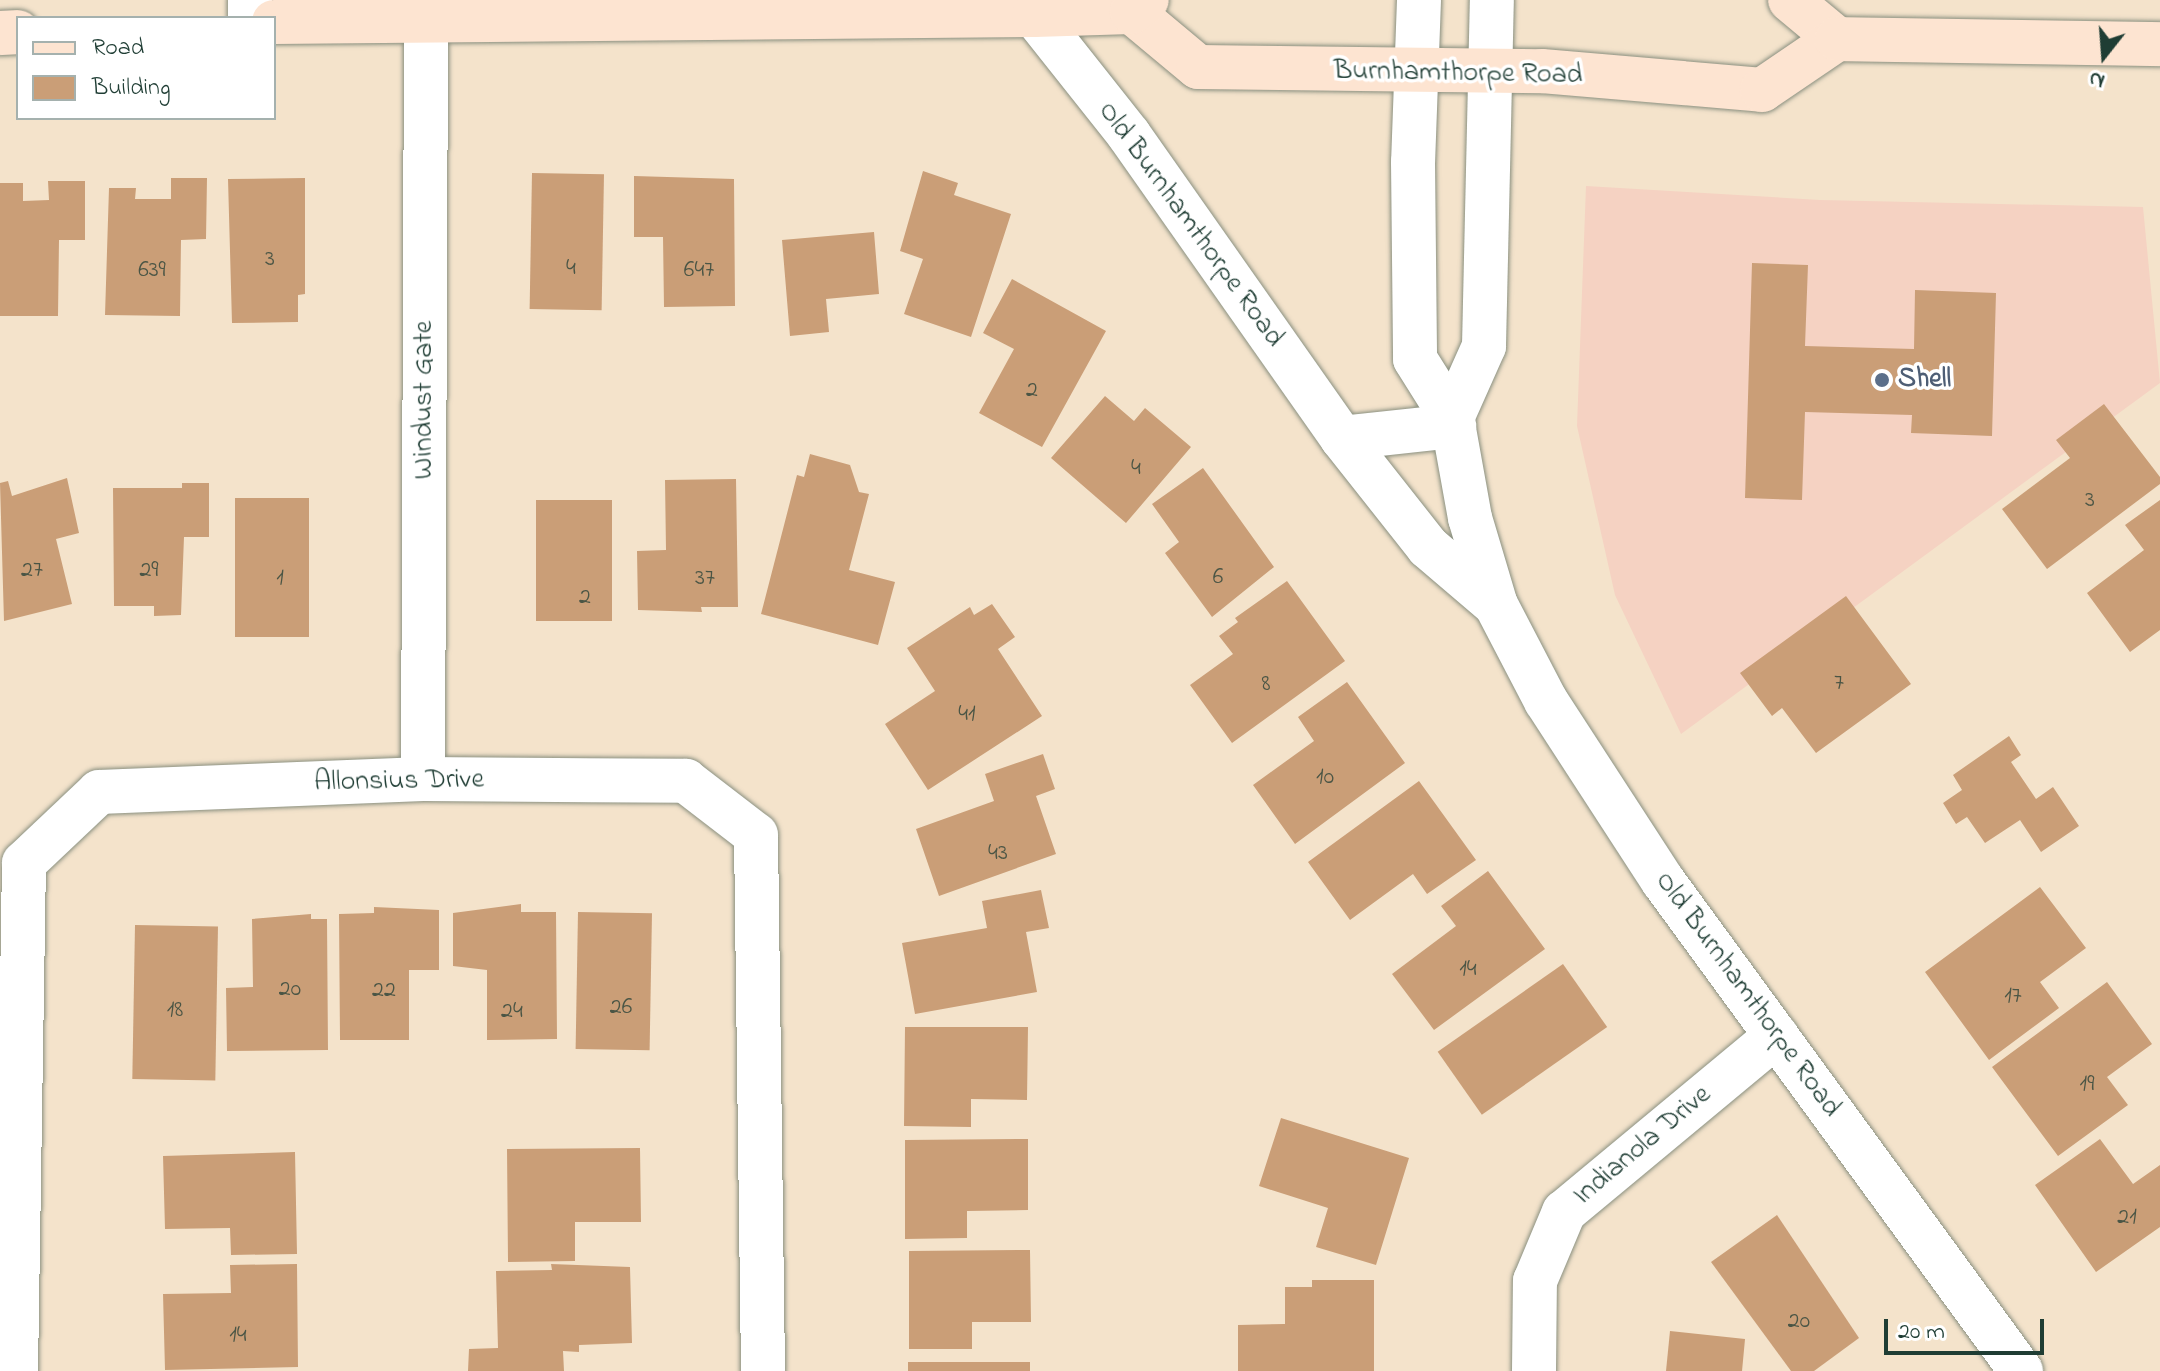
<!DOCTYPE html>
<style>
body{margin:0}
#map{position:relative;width:2160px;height:1371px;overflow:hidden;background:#f4e3cb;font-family:"Indie Flower",sans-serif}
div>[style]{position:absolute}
.built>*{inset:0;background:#f5d2c2}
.building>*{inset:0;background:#ca9e77;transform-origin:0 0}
.roads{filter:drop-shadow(0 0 2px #8a9080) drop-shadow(0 0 2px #8a9080)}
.street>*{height:44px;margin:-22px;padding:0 22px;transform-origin:22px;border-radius:22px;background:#fff}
.secondary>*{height:44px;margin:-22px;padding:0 22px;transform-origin:22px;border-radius:22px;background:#fde4d1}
.dots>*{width:22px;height:22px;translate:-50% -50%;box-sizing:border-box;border:4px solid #fff;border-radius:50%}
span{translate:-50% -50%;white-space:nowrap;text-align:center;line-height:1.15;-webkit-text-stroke:7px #fff;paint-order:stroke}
.number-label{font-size:24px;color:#4a5545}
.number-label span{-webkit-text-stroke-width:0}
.street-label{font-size:28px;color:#1f3d34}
.service-label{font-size:28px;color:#4e5e75;font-weight:700}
.left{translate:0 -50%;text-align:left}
.legend{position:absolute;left:16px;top:16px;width:260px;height:104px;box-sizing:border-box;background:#fff;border:2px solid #a5b1ae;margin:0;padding:10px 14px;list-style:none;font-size:24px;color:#1f3d34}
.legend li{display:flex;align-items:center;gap:16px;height:40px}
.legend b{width:40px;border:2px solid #a5b1ae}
.north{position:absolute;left:2064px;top:16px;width:80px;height:80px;-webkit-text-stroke:6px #fff;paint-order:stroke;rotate:197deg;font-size:22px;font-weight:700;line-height:32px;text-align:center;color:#1f3d34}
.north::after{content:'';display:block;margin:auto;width:28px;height:36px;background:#1f3d34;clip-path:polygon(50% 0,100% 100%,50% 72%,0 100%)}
.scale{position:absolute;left:1884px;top:1319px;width:160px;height:36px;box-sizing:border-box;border:4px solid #1f3d34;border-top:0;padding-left:10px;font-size:24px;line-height:28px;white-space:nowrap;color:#1f3d34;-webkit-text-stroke:6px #fff;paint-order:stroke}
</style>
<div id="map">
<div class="built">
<div style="clip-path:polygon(1586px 186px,1820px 200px,2143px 207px,2160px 383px,1681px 734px,1615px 595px,1577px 426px)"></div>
</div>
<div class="building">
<div style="clip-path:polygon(923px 171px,958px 183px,954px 195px,1011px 214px,971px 337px,904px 314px,923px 259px,900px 251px)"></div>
<div style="left:532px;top:173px;width:72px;height:136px;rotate:1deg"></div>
<div style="clip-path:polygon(634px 176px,734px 179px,735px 306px,664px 307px,663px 237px,634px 237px)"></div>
<div style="clip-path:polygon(171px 178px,207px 178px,206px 239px,181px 240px,180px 316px,105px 315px,109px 188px,136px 188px,135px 199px,171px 199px)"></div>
<div style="clip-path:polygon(305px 178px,305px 294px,298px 295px,298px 322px,232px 323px,228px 179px)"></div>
<div style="clip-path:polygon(48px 181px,85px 181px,85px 240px,59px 240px,58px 316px,0 316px,0 183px,23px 183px,23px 201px,49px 200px)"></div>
<div style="clip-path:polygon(874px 232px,879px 294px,826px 299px,829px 332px,790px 336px,782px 240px)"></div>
<div style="clip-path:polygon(1752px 263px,1808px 265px,1805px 346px,1914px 349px,1915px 290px,1996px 293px,1992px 436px,1911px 433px,1912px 415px,1805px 412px,1802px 500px,1745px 498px)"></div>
<div style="clip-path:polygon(1012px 279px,1106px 331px,1042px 447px,979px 413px,1014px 349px,983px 333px)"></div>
<div style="clip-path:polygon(1105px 396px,1134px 421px,1145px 408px,1191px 447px,1126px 523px,1051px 458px)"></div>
<div style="clip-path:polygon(2104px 404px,2160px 477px,2160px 484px,2047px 569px,2002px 509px,2070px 458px,2056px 440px)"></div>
<div style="clip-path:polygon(810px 454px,850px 465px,859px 492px,869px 494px,849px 570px,895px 582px,878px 645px,761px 614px,797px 475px,804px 477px)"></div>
<div style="clip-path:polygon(1203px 468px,1274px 567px,1212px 617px,1165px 553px,1179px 542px,1152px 504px)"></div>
<div style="clip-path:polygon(67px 478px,79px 533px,56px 539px,72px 604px,4px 621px,0 483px,8px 481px,12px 496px)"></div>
<div style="clip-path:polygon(736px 479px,738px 607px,701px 607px,702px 612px,638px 610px,637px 551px,666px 550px,665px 480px)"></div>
<div style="clip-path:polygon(182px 483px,209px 483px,209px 537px,184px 537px,181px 615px,154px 616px,154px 606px,114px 606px,113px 488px,182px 488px)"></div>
<div style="left:235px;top:498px;width:74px;height:139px"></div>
<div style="left:536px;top:500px;width:76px;height:121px"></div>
<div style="clip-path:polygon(2160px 500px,2160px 630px,2130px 652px,2087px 593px,2144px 550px,2125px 525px)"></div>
<div style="clip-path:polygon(1287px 581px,1345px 661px,1232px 743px,1190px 685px,1233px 654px,1219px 636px,1238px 622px,1235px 618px)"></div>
<div style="clip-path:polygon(1846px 596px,1911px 684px,1816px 753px,1782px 708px,1772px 716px,1740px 673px)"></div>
<div style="clip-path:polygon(992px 604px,1015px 637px,998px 649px,1042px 716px,928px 790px,885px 724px,935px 691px,907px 648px,970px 607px,974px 615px)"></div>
<div style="clip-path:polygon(1347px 682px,1405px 763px,1295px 844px,1253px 785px,1314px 741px,1298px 717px)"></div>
<div style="clip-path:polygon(2009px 736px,2021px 755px,2011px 762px,2036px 799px,2053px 787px,2079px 826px,2041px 852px,2020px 820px,1985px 843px,1967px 817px,1956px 824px,1943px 803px,1962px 790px,1953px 775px)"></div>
<div style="clip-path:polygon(1043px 754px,1055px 789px,1036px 796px,1056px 854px,939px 896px,916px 829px,994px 801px,985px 774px)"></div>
<div style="clip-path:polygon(1419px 781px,1476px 860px,1427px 894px,1413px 874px,1350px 920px,1308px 862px)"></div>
<div style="clip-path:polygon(1488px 871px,1545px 949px,1434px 1030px,1392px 974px,1456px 926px,1441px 906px)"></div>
<div style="clip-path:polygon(2040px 887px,2086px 948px,2040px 982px,2059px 1008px,1989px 1060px,1925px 972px)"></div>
<div style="clip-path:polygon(1041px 890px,1049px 928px,1026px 932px,1037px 992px,915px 1014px,902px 943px,987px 928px,982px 901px)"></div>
<div style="clip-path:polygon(521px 904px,521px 912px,556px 912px,557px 1039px,487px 1040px,487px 970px,453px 966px,453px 913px)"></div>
<div style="clip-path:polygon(374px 907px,439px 910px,439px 970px,409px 970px,409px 1040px,340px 1040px,339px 914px,374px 913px)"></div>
<div style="left:578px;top:912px;width:74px;height:137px;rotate:1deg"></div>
<div style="clip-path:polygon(311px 914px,311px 919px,327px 919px,328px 1050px,227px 1051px,226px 988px,253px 987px,252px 919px)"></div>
<div style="left:135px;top:925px;width:83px;height:154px;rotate:1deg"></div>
<div style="left:1563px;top:964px;width:77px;height:153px;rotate:55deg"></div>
<div style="clip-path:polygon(2107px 982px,2152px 1044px,2107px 1077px,2128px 1105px,2058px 1156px,1992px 1067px)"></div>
<div style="clip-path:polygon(905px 1027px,1028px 1027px,1027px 1100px,971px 1099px,971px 1127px,904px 1126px)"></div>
<div style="clip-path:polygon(1281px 1118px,1409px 1158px,1376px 1265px,1316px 1247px,1328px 1208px,1259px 1186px)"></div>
<div style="clip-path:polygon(1028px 1139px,1028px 1210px,967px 1211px,967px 1238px,905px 1239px,905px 1140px)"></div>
<div style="clip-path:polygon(2100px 1139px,2133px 1184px,2160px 1165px,2160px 1227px,2096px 1272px,2035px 1185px)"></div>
<div style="clip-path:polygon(640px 1148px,641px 1222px,575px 1222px,575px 1261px,508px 1262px,507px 1149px)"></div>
<div style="clip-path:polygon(295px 1152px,297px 1254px,231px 1255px,230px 1228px,165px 1229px,163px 1156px)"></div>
<div style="clip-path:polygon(1777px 1215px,1859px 1338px,1814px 1371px,1791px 1371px,1711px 1262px)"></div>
<div style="clip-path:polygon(1030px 1250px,1031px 1322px,972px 1322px,972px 1349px,909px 1349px,909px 1251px)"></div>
<div style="clip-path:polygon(297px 1264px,298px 1367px,165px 1370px,163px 1294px,231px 1293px,230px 1265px)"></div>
<div style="clip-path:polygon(551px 1264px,630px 1267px,632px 1343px,579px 1345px,579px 1352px,563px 1351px,564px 1371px,468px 1371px,469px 1349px,498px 1348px,496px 1271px,552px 1270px)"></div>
<div style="clip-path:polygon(1312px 1280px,1374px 1280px,1374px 1371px,1238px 1371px,1238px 1325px,1285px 1324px,1285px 1287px,1312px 1287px)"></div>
<div style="clip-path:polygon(1670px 1331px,1745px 1339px,1742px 1371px,1666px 1371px)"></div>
<div style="left:1030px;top:1362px;width:9px;height:122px;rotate:90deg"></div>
</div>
<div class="roads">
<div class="street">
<div style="left:250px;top:0;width:18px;rotate:90deg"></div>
<div style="left:1419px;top:0;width:162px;rotate:92.1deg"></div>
<div style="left:1413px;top:162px;width:197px;rotate:89.4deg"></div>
<div style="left:1415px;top:359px;width:70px;rotate:57.9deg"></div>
<div style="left:1452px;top:418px;width:102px;rotate:79.8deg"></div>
<div style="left:1470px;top:518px;width:91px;rotate:73.4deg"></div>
<div style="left:1496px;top:605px;width:108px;rotate:62.5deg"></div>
<div style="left:1546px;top:701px;width:215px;rotate:57deg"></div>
<div style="left:1663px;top:881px;width:607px;rotate:53.85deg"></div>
<div style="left:1034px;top:15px;width:153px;rotate:51.6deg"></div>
<div style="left:1129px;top:135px;width:370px;rotate:54.9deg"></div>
<div style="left:1342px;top:438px;width:139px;rotate:51.7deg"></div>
<div style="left:1428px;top:547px;width:89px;rotate:40.5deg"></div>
<div style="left:1452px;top:418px;width:79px;rotate:-66deg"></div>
<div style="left:1484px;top:346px;width:346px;rotate:-88.7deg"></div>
<div style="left:1342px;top:438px;width:113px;rotate:-6.1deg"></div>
<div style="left:423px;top:779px;width:759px;rotate:-89.77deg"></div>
<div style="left:16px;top:1371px;width:508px;rotate:-89.1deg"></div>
<div style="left:24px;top:863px;width:103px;rotate:-43.4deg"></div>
<div style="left:99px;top:792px;width:324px;rotate:-2.3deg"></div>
<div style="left:423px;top:779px;width:263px;rotate:0.4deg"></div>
<div style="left:686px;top:781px;width:88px;rotate:37.6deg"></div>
<div style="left:756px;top:835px;width:536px;rotate:89.25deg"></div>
<div style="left:1534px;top:1371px;width:90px;rotate:-89.4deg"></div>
<div style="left:1535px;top:1281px;width:75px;rotate:-67.2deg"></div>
<div style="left:1564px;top:1212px;width:276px;rotate:-39.7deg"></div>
</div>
<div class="secondary">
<div style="left:1790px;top:0;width:61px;rotate:39.7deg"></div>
<div style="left:1132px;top:12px;width:86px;rotate:39.8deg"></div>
<div style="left:1198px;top:67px;width:344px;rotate:0.7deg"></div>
<div style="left:1542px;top:71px;width:221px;rotate:4.9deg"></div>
<div style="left:1762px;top:90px;width:91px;rotate:-34.2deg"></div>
<div style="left:1837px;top:39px;width:323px;rotate:0.9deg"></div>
<div style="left:274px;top:22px;width:760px;rotate:-0.53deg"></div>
<div style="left:1034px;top:15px;width:98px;rotate:-1.8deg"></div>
<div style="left:1132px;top:12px;width:19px;rotate:-39deg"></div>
<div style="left:0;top:33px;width:18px;rotate:-3deg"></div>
</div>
</div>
<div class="dots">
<div style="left:1882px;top:380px;background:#5c6f8a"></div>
</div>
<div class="number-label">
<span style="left:270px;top:260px">3</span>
<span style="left:571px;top:269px">4</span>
<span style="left:152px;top:271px">639</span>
<span style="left:699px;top:271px">647</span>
<span style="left:1032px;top:391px">2</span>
<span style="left:1136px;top:469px">4</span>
<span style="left:2090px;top:501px">3</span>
<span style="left:32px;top:571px">27</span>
<span style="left:149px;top:571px">29</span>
<span style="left:1218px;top:578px">6</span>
<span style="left:280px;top:579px">1</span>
<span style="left:705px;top:579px">37</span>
<span style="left:585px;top:598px">2</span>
<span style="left:1839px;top:684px">7</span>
<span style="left:1266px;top:685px">8</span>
<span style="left:967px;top:715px">41</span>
<span style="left:1325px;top:778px">10</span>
<span style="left:998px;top:854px">43</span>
<span style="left:1468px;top:970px">14</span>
<span style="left:290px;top:990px">20</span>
<span style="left:384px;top:991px">22</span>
<span style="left:2013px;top:997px">17</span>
<span style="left:621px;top:1008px">26</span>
<span style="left:175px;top:1011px">18</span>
<span style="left:512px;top:1012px">24</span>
<span style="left:2087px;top:1085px">19</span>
<span style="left:2127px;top:1218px">21</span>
<span style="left:1799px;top:1322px">20</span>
<span style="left:238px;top:1336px">14</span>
</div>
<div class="street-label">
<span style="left:1458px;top:74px;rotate:1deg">Burnhamthorpe Road</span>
<span style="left:1190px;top:225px;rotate:54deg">Old Burnhamthorpe Road</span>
<span style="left:425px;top:400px;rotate:-90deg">Windust Gate</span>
<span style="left:399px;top:782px;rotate:-1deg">Allonsius Drive</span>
<span style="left:1747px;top:995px;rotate:54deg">Old Burnhamthorpe Road</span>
<span style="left:1643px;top:1146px;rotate:-40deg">Indianola Drive</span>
</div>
<div class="service-label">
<span class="left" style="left:1898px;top:380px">Shell</span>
</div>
<ul class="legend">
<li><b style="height:10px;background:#fde4d1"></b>Road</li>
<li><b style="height:22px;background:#ca9e77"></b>Building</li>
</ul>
<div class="north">N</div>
<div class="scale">20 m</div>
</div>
